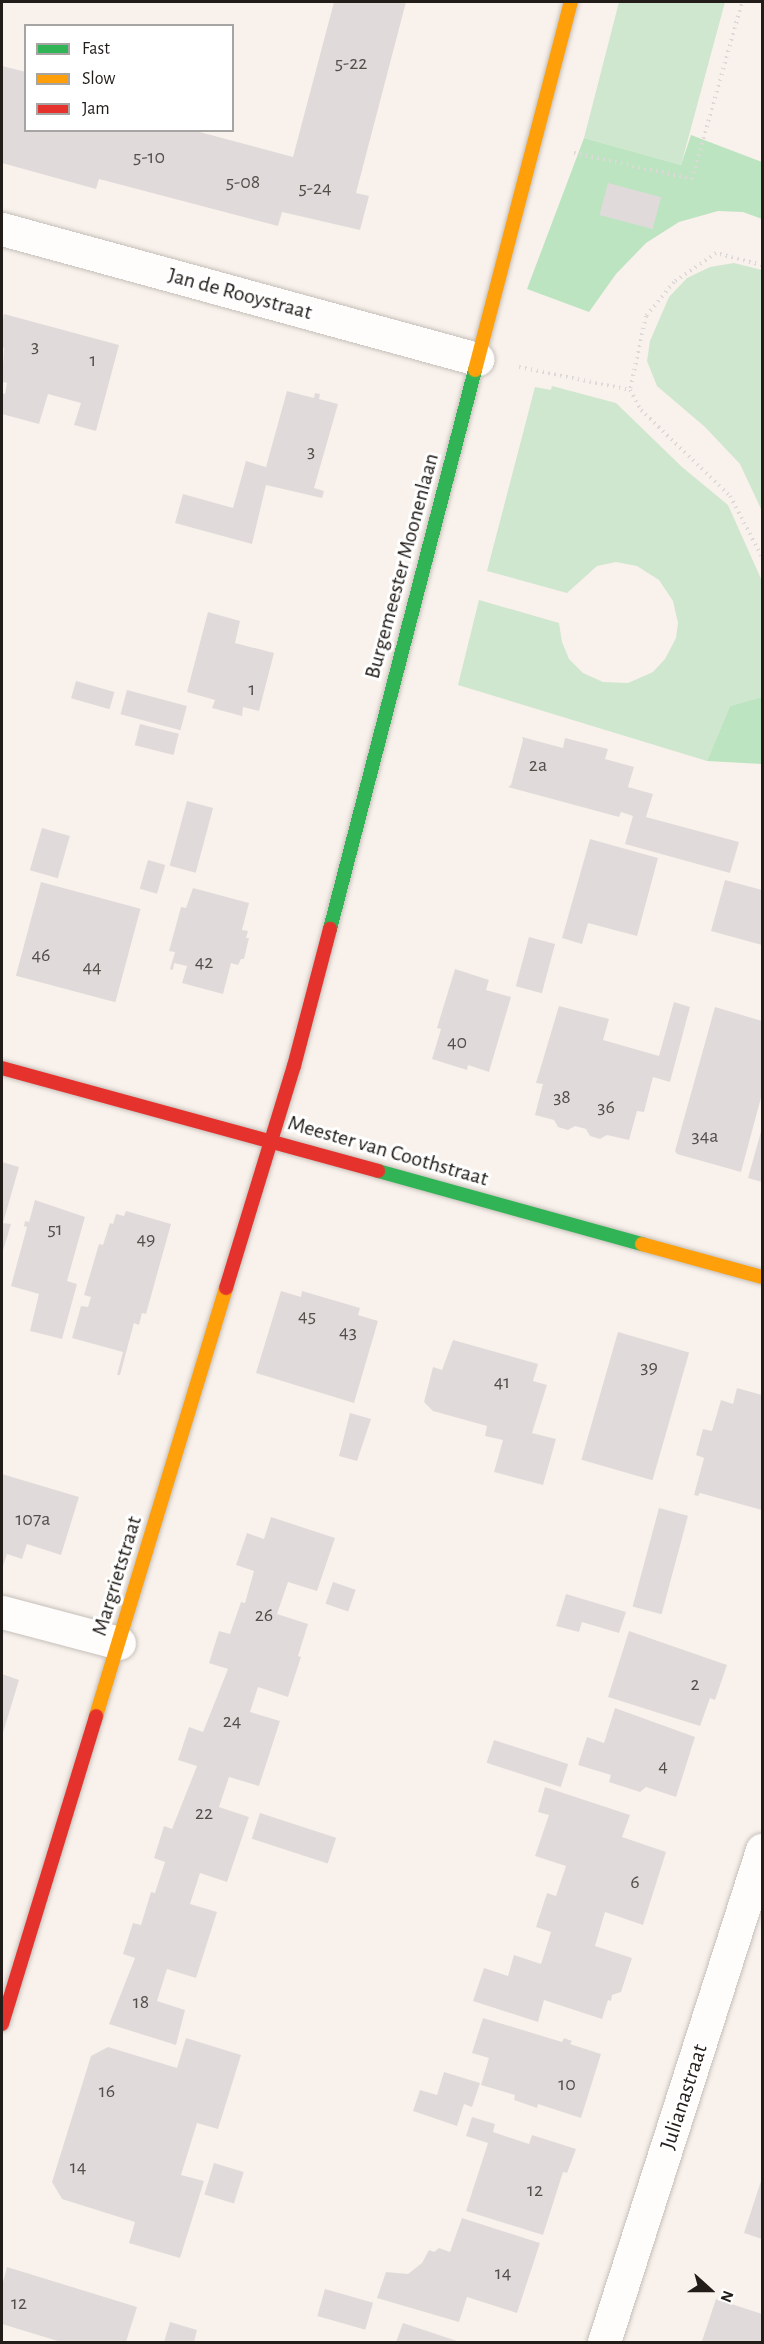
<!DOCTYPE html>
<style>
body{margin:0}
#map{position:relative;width:764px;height:2344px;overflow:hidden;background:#f9f2ec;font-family:"Alegreya Sans",sans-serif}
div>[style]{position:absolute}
.green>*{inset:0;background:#cfe6cf}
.forest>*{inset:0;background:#bce4c1}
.building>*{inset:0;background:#e0dbda;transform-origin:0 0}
.path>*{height:4px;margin-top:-2px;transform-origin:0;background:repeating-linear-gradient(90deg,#dcd9d8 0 1.5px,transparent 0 6px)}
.roads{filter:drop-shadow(0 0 2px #c5bfba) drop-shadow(0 0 2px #c5bfba)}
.street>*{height:33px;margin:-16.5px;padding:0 16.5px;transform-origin:16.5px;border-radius:16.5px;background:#fefdfc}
.fast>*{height:14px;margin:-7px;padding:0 7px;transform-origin:7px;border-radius:7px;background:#30b455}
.slow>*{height:14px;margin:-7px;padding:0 7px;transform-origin:7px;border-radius:7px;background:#ff9f0a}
.jam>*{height:14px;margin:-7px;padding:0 7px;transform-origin:7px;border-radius:7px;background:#e5322d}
span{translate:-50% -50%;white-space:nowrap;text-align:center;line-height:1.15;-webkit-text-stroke:6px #fff;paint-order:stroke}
.number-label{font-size:20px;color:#544e4b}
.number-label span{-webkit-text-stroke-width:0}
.street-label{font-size:22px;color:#221d19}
.frame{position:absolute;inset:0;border:3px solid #221d19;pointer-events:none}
.legend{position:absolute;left:24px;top:24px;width:210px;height:108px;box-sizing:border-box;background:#fff;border:2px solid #a7a5a3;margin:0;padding:8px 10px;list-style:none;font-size:18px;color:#221d19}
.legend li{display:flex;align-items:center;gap:12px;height:30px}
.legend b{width:30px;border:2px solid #a7a5a3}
.north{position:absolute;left:680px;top:2260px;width:60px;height:60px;-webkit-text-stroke:4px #fff;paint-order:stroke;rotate:111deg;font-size:16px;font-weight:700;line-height:24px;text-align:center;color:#221d19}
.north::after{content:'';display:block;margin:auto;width:21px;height:27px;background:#221d19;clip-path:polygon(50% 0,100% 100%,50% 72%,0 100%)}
</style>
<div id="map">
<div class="green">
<div style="clip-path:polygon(619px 2px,725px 2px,681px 165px,584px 138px)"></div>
<div style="clip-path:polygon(734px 263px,762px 270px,762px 511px,740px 464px,705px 427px,657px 386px,647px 361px,650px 341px,669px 297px,687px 278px,710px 267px)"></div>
<div style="clip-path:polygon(552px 386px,616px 403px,682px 467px,728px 505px,762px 581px,762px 697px,730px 706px,707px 761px,458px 685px,479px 600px,559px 623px,562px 642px,569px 659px,583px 673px,603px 682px,628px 683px,653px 672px,665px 659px,676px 638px,678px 623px,673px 601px,659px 580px,637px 566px,616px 562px,597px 566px,567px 593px,487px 571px,535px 387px,551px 390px)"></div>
</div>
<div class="forest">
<div style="clip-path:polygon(691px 135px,762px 162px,762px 219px,743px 212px,718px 211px,679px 222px,646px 243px,616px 274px,589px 312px,527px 289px,584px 138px,681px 165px)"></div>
<div style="clip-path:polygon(762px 697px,762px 764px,707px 761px,730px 706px)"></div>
</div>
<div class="building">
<div style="clip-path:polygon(334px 2px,406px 2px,356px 193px,369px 196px,360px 230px,282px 212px,278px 226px,99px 179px,96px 189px,2px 163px,2px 66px,26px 72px,26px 130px,192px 130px,293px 157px)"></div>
<div style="left:608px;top:183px;width:55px;height:33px;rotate:15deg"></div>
<div style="clip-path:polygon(4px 314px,119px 345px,96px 431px,74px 425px,81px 403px,48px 394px,39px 424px,2px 414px,2px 393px,5px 394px,7px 383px,2px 382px,4px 348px,2px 347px,2px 325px)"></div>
<div style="clip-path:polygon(287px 391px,314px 398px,315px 393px,320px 394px,319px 399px,338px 404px,314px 488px,324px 491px,322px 498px,266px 485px,252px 544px,175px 523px,183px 494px,233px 508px,246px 461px,266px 467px)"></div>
<div style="clip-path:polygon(208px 612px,240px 621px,235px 643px,274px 653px,259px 711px,243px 707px,242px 716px,212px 708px,215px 700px,187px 692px)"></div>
<div style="left:76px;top:681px;width:40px;height:18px;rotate:16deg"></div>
<div style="left:127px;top:690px;width:62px;height:25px;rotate:15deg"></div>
<div style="left:140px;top:724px;width:40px;height:22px;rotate:14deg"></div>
<div style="clip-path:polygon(522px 737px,563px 748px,565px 738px,608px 749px,605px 759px,634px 767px,628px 787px,653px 794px,646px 817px,739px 842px,730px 873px,625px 844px,633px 816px,621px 812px,619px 817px,508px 787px,511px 785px,523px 740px)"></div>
<div style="left:187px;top:801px;width:27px;height:67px;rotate:15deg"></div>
<div style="left:42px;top:828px;width:29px;height:44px;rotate:16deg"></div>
<div style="clip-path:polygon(590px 839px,658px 858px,637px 936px,588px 923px,582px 944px,562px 938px)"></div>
<div style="left:148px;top:860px;width:18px;height:30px;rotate:16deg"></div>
<div style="clip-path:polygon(725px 880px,762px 890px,762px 945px,711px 931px)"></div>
<div style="left:41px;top:882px;width:103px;height:97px;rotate:15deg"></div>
<div style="clip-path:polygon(193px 888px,249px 903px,242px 930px,248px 931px,246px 938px,249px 938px,244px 959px,241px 959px,238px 965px,231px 963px,223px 994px,182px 983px,187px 966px,174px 963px,173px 970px,170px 969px,175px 952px,169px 951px,181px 907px,186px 908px)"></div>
<div style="left:529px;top:937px;width:27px;height:51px;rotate:15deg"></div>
<div style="clip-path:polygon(455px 969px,489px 980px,486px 990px,511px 997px,489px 1072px,468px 1065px,467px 1070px,432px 1059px,441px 1029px,437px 1028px)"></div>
<div style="clip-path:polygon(674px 1002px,690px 1007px,670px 1082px,653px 1077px,644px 1112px,637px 1111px,629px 1140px,607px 1135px,600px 1139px,590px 1136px,586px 1129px,575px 1126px,568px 1130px,558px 1127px,554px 1120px,535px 1115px,543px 1084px,536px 1083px,559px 1006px,609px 1019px,603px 1040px,659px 1056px)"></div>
<div style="clip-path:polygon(715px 1007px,762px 1021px,762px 1094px,741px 1172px,677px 1154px,675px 1151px)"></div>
<div style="clip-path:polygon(762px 1128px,762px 1182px,748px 1178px)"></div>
<div style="clip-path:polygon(2px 1162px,19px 1167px,3px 1223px,11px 1224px,2px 1254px)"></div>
<div style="clip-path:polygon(35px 1200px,85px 1217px,67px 1281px,77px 1284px,62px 1339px,30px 1331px,39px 1294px,11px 1286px,27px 1227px,24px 1226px,25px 1221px,29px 1222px)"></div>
<div style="clip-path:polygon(126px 1211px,171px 1224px,146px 1314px,142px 1313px,139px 1325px,134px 1323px,120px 1375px,117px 1375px,123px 1352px,72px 1338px,81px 1306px,88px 1307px,91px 1297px,84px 1295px,99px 1244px,103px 1245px,110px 1223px,113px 1224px,116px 1214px,124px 1216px)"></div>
<div style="clip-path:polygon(281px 1291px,301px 1297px,302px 1291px,360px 1308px,358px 1315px,378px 1321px,354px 1403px,256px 1373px)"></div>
<div style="left:618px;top:1332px;width:74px;height:133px;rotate:16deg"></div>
<div style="clip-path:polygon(453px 1340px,538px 1364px,533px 1381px,547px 1385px,532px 1433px,556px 1439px,543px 1485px,494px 1472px,503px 1440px,485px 1436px,487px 1426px,433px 1411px,424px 1402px,433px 1367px,442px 1370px)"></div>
<div style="clip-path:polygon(737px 1388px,762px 1395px,762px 1510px,700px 1493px,698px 1496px,694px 1495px,704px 1458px,696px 1455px,703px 1429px,712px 1431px,721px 1400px,733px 1404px)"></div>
<div style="clip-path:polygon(350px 1413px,371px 1419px,357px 1461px,339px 1456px)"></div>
<div style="clip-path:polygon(2px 1474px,79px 1497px,61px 1555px,27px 1544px,22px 1559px,7px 1554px,2px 1569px)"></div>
<div style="left:659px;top:1508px;width:30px;height:102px;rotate:15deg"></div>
<div style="clip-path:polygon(271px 1517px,335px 1538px,317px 1591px,288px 1582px,277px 1614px,308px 1624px,298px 1656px,301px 1657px,288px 1697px,258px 1687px,250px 1712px,280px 1721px,259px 1786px,229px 1777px,219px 1807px,249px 1817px,227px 1882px,200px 1873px,190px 1904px,217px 1912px,196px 1978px,167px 1969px,157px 2001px,185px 2010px,176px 2045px,109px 2024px,135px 1958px,123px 1954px,133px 1923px,141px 1925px,151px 1892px,155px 1893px,165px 1862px,154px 1858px,164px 1826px,172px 1829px,197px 1766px,178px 1760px,189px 1727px,203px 1732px,228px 1669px,209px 1663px,219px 1631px,230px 1634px,241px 1602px,245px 1603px,254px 1571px,236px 1565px,247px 1533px,264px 1539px)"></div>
<div style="left:333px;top:1582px;width:24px;height:23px;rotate:19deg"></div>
<div style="clip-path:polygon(566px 1594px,626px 1612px,619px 1633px,582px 1622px,579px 1632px,556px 1626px)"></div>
<div style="clip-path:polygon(629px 1631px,727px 1665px,715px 1700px,710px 1698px,700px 1726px,608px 1697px)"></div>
<div style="clip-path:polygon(2px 1674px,19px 1680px,2px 1736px)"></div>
<div style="clip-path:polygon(615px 1708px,695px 1737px,676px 1797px,646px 1787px,640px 1792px,609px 1782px,611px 1775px,578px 1765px,587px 1737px,604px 1743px)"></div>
<div style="left:494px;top:1740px;width:78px;height:24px;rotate:18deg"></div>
<div style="clip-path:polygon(545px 1787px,630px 1815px,622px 1837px,666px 1852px,643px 1925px,605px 1912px,595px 1946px,632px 1958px,621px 1992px,612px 1995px,611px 2001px,608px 2000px,602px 2019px,544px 2000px,538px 2022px,473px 2001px,484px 1968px,508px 1976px,514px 1955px,541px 1964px,551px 1932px,536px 1927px,547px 1893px,556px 1896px,566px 1866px,535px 1856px,549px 1815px,538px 1812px)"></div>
<div style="left:260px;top:1813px;width:80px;height:27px;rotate:18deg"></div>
<div style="clip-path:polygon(483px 2018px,562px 2042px,564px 2038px,572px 2041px,570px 2044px,601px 2054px,581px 2118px,538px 2104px,537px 2108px,514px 2100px,515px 2095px,481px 2085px,489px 2058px,472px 2053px)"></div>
<div style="clip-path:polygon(186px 2038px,241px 2055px,218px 2129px,197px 2123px,181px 2175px,204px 2181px,180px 2258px,129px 2243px,135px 2222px,62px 2199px,52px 2182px,91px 2056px,108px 2047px,177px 2068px)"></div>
<div style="clip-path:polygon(444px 2072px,480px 2083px,472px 2107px,464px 2104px,457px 2126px,413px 2111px,420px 2090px,437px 2095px)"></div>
<div style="clip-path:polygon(472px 2117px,495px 2124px,493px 2132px,529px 2144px,532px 2135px,576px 2149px,567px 2173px,563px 2172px,543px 2235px,466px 2211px,488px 2143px,466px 2136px)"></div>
<div style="left:214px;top:2163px;width:31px;height:33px;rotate:17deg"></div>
<div style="clip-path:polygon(762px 2178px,762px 2239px,744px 2233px)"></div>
<div style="clip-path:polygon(462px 2218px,540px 2243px,517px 2313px,467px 2297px,459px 2322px,377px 2298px,386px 2272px,408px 2274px,422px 2263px,429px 2250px,434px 2252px,439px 2248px,450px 2252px)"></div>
<div style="clip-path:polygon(7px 2267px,137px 2307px,126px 2342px,61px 2342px,2px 2324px,2px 2286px)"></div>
<div style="left:325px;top:2289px;width:50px;height:28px;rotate:16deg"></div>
<div style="clip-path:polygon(716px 2299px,762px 2314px,762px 2342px,702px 2341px)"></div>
<div style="clip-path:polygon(170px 2322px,197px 2330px,194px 2342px,164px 2342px)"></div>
<div style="clip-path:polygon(403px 2323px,460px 2342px,396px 2342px)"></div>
</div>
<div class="path">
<div style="left:574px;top:153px;width:121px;rotate:12.4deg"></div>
<div style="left:692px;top:179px;width:184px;rotate:-74.2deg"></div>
<div style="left:762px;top:265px;width:48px;rotate:-165.4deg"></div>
<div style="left:716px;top:253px;width:51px;rotate:145.4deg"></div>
<div style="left:674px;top:282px;width:44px;rotate:129.5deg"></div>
<div style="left:646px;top:316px;width:76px;rotate:102.2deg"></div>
<div style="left:630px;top:390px;width:23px;rotate:61deg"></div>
<div style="left:641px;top:410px;width:124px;rotate:44deg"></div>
<div style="left:730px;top:496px;width:69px;rotate:62.3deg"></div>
<div style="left:519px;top:367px;width:113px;rotate:11.7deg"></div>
</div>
<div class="roads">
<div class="street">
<div style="left:2px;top:229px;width:493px;rotate:15.3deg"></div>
<div style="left:2px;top:1612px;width:121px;rotate:14.8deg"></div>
<div style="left:604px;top:2342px;width:517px;rotate:-72.2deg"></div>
</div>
<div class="fast">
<div style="left:330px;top:929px;width:577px;rotate:-75.46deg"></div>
<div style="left:378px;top:1171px;width:274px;rotate:15.5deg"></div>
</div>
<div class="slow">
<div style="left:475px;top:370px;width:380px;rotate:-75.4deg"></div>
<div style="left:642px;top:1244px;width:124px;rotate:15.4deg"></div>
<div style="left:96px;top:1716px;width:447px;rotate:-73.1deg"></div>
</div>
<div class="jam">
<div style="left:2px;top:1068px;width:390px;rotate:15.3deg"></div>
<div style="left:226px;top:1288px;width:232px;rotate:-73deg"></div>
<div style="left:294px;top:1066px;width:142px;rotate:-75.3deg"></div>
<div style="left:2px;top:2024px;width:322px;rotate:-73deg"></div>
</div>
</div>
<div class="number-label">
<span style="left:351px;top:63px">5-22</span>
<span style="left:149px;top:157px">5-10</span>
<span style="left:243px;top:182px">5-08</span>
<span style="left:315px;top:188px">5-24</span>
<span style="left:35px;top:346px">3</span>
<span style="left:93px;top:360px">1</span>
<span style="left:311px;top:451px">3</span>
<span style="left:252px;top:689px">1</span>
<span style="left:538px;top:765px">2a</span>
<span style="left:41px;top:955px">46</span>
<span style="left:204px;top:962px">42</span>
<span style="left:92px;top:967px">44</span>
<span style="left:457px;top:1042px">40</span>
<span style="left:562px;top:1097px">38</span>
<span style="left:606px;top:1107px">36</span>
<span style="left:705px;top:1136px">34a</span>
<span style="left:55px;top:1229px">51</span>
<span style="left:146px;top:1239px">49</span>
<span style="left:307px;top:1316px">45</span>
<span style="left:348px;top:1332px">43</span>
<span style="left:649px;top:1367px">39</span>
<span style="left:502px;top:1382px">41</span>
<span style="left:33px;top:1519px">107a</span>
<span style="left:264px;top:1615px">26</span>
<span style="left:695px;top:1684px">2</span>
<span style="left:232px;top:1721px">24</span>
<span style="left:663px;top:1766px">4</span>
<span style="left:204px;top:1813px">22</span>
<span style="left:635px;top:1882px">6</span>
<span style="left:141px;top:2002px">18</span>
<span style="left:567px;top:2084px">10</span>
<span style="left:107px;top:2091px">16</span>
<span style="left:78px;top:2167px">14</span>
<span style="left:535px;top:2190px">12</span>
<span style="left:503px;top:2273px">14</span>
<span style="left:19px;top:2303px">12</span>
</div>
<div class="street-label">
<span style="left:240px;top:294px;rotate:15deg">Jan de Rooystraat</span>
<span style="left:402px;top:566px;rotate:-75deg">Burgemeester Moonenlaan</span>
<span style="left:388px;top:1151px;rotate:16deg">Meester van Coothstraat</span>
<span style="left:117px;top:1576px;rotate:-73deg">Margrietstraat</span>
<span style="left:684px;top:2097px;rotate:-72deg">Julianastraat</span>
</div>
<div class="frame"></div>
<ul class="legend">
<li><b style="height:8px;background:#30b455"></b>Fast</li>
<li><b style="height:8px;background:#ff9f0a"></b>Slow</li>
<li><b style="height:8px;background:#e5322d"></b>Jam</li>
</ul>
<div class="north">N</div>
</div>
